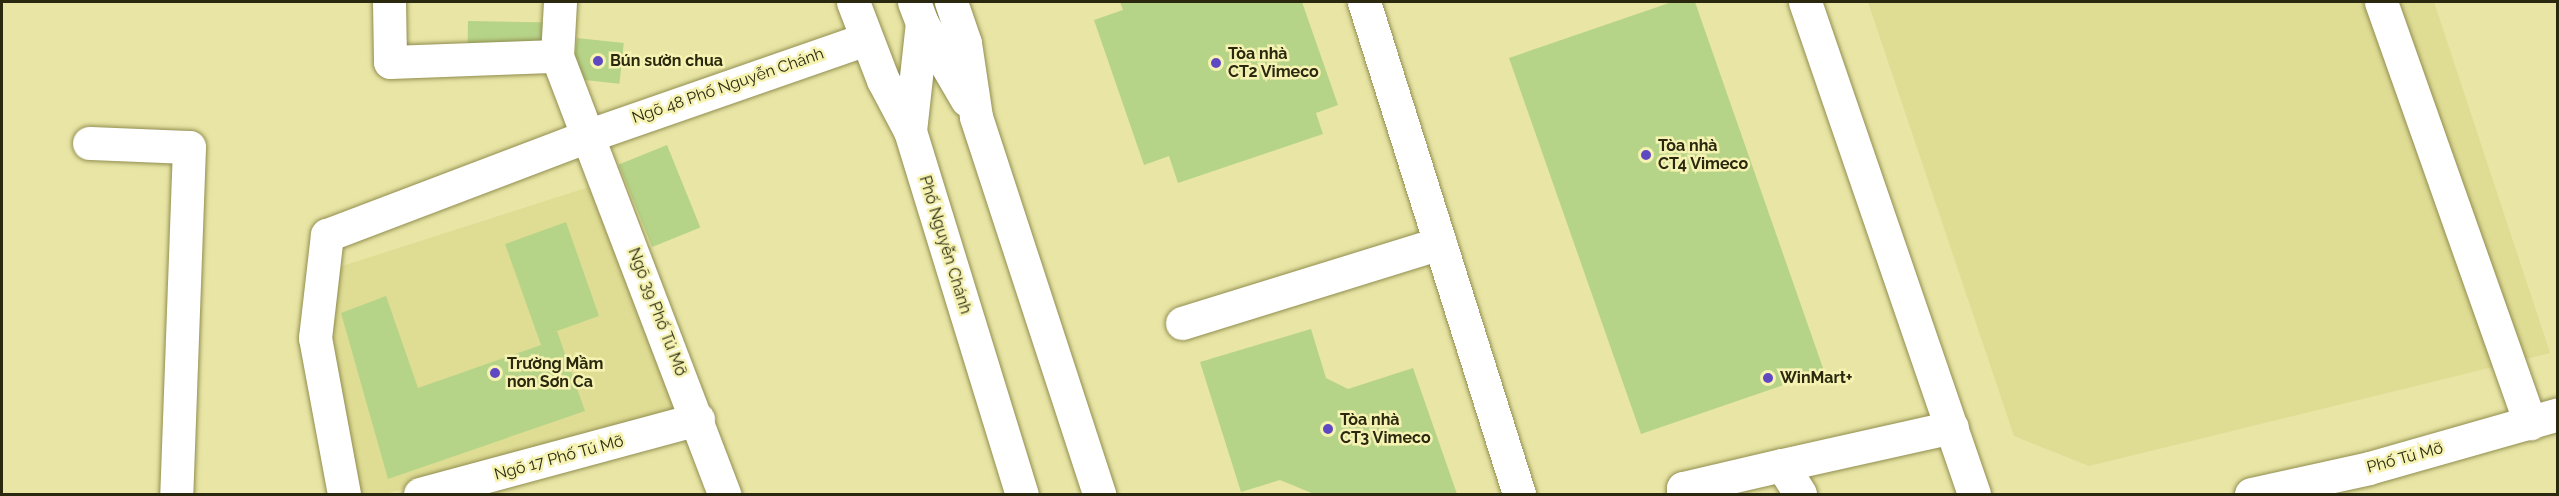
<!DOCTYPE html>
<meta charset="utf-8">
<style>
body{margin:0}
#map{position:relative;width:2559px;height:496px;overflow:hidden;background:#e8e5a5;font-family:Raleway,sans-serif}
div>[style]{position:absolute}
.built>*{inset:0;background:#dfdc94}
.building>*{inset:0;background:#b6d488;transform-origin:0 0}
.roads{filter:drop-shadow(0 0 2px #918e50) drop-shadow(0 0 2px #918e50)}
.minor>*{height:33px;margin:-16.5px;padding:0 16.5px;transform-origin:16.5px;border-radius:16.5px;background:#fff}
.dots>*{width:16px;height:16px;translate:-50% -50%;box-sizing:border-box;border:3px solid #f5f2b2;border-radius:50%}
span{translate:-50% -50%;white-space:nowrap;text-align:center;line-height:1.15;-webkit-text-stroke:5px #f5f2b2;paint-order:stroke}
.poi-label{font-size:16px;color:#2a290f;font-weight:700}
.left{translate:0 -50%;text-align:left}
.street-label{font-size:16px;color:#2a290f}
.frame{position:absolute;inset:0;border:3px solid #2a290f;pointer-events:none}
</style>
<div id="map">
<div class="built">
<div style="clip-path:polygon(1868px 2px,2434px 2px,2550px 353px,2089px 466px,2014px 436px)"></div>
<div style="clip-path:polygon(589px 187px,676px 410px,385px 494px,357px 494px,322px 335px,333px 269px)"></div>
</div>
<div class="building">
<div style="clip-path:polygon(1120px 2px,1302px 2px,1338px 105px,1316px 113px,1323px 134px,1178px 183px,1169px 156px,1144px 165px,1094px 20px,1123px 10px)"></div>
<div style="clip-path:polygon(1672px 2px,1695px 2px,1824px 371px,1641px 434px,1509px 58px)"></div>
<div style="left:468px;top:21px;width:83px;height:28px;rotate:1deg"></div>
<div style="left:577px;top:38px;width:47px;height:41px;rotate:6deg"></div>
<div style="left:667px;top:145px;width:89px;height:52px;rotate:68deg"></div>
<div style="clip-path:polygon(566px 222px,599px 316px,557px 331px,585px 411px,388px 479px,341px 313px,386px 296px,418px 388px,541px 345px,505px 244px)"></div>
<div style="clip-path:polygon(1311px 329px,1326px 378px,1348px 389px,1413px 368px,1457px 494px,1314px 494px,1280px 480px,1241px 492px,1200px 362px)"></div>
</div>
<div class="roads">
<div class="minor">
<div style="left:389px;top:2px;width:60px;rotate:89deg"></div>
<div style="left:390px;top:62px;width:167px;rotate:-2.1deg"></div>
<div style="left:560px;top:2px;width:54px;rotate:93.2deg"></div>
<div style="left:557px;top:56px;width:469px;rotate:69.1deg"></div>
<div style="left:853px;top:2px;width:84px;rotate:69deg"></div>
<div style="left:883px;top:80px;width:58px;rotate:62.1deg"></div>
<div style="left:910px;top:131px;width:380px;rotate:72.9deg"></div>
<div style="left:914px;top:2px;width:22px;rotate:69deg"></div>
<div style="left:922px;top:23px;width:89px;rotate:59.7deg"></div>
<div style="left:951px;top:2px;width:43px;rotate:71.1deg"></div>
<div style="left:965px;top:43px;width:75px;rotate:81.5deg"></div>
<div style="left:976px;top:117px;width:397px;rotate:71.9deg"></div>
<div style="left:1364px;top:2px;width:516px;rotate:72.51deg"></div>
<div style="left:1805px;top:2px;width:520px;rotate:71.04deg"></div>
<div style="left:2381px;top:2px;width:447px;rotate:70.5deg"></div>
<div style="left:910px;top:131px;width:109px;rotate:-83.7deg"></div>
<div style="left:89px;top:143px;width:100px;rotate:2.3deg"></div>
<div style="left:189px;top:147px;width:347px;rotate:92.1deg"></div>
<div style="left:1182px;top:323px;width:270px;rotate:-17.2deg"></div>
<div style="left:1782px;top:465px;width:174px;rotate:-12.6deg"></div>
<div style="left:344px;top:494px;width:159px;rotate:-100.5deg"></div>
<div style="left:315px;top:338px;width:104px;rotate:-83.4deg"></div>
<div style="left:327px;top:235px;width:281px;rotate:-20.8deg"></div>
<div style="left:590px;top:135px;width:292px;rotate:-19.2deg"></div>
<div style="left:420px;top:494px;width:288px;rotate:-15.1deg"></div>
<div style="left:1683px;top:494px;width:6px;rotate:-90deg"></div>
<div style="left:1683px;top:488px;width:102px;rotate:-13.1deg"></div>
<div style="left:1782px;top:465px;width:34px;rotate:58deg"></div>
<div style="left:2251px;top:494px;width:121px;rotate:-12.4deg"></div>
<div style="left:2369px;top:468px;width:197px;rotate:-15.9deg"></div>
</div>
</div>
<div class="dots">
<div style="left:598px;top:61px;background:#5f49c2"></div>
<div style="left:1216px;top:63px;background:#5f49c2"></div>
<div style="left:1646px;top:155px;background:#5f49c2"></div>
<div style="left:495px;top:373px;background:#5f49c2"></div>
<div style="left:1768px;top:378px;background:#5f49c2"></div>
<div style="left:1328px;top:429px;background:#5f49c2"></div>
</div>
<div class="poi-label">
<span class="left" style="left:1228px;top:63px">Tòa nhà<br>CT2 Vimeco</span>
<span class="left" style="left:610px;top:61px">Bún sườn chua</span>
<span class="left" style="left:1658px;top:155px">Tòa nhà<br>CT4 Vimeco</span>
<span class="left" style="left:507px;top:373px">Trường Mầm<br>non Sơn Ca</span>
<span class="left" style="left:1780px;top:378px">WinMart+</span>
<span class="left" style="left:1340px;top:429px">Tòa nhà<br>CT3 Vimeco</span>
</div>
<div class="street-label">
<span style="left:728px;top:86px;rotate:-19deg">Ngõ 48 Phố Nguyễn Chánh</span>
<span style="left:945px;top:245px;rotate:73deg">Phố Nguyễn Chánh</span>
<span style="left:657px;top:312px;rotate:69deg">Ngõ 39 Phố Tú Mỡ</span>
<span style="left:559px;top:458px;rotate:-15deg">Ngõ 17 Phố Tú Mỡ</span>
<span style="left:2405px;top:458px;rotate:-15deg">Phố Tú Mỡ</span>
</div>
<div class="frame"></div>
</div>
